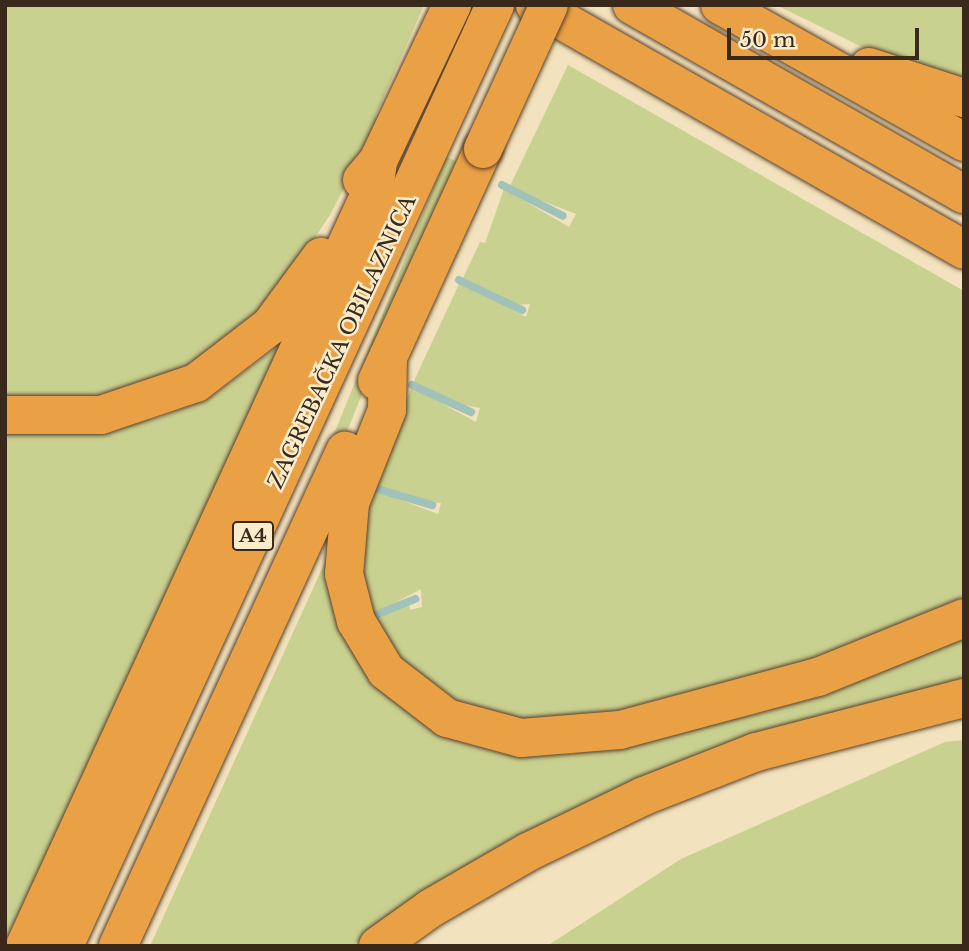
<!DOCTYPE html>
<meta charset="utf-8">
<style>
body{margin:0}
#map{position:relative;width:969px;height:951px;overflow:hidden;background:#f2e2bd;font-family:"Libre Baskerville",serif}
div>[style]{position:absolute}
.green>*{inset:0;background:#c9d190;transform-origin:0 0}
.stream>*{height:8px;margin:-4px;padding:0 4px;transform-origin:4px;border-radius:4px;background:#a1c2b8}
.roads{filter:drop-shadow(0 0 2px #583f29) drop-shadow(0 0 2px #583f29)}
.highway>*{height:38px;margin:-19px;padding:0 19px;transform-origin:19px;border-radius:19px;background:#eaa044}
.bridges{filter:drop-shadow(0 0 2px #583f29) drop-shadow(0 0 2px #583f29)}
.highway-bridge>*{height:38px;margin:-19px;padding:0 19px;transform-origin:19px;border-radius:19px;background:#eaa044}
span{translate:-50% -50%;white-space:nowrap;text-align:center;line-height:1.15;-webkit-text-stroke:5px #f8eccd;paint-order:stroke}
.shield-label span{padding:2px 5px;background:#f8eccd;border:2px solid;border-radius:5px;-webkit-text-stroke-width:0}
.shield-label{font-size:19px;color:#39291a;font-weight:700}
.street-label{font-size:21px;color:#39291a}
.frame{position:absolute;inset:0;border:7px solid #39291a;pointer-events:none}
.scale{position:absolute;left:727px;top:28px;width:192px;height:32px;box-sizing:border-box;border:4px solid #39291a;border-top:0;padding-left:9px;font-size:21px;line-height:24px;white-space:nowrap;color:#39291a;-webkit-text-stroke:5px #f8eccd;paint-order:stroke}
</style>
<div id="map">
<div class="green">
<div style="clip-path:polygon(5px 5px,424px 5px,375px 117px,379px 120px,330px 215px,270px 304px,208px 358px,97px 401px,5px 401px)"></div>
<div style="clip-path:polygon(776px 5px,964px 5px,964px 81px,895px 63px)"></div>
<div style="clip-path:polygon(568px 65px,964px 291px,964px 600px,886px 637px,638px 711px,537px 724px,462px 708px,400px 664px,371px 619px,409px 602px,410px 610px,422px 607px,421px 589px,372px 615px,360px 576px,369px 488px,438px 514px,441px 503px,409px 500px,370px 486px,412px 387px,476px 422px,480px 408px,450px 402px,413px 383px,460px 282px,526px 317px,530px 304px,514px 305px,462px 280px,480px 242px,485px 243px,504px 189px,569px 227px,576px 214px,509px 188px)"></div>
<div style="left:446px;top:157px;width:11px;height:868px;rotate:22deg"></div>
<div style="clip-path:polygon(281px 344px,92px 756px,5px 942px,5px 433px,90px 433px,161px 417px,215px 394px)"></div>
<div style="clip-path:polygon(326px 560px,426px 725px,469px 744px,513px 754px,573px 754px,757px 714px,964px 638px,964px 685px,917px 694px,376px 928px,352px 946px,150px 946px)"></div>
<div style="clip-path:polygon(964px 740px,964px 946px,547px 946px,681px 859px,945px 742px)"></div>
</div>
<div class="stream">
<div style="left:502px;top:185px;width:68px;rotate:26.9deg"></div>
<div style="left:459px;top:280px;width:70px;rotate:25.5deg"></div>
<div style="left:412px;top:385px;width:65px;rotate:24.6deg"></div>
<div style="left:367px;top:486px;width:68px;rotate:16.3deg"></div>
<div style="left:368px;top:618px;width:51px;rotate:-22deg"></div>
</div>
<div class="roads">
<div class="highway">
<div style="left:535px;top:5px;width:494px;rotate:29.7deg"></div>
<div style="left:632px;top:5px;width:382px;rotate:29.7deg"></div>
<div style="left:720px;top:5px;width:280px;rotate:29.3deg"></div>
<div style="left:869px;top:67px;width:100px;rotate:18.1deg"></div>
<div style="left:362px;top:180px;width:25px;rotate:-50deg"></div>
<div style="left:378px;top:161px;width:173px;rotate:-64.6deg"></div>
<div style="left:388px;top:357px;width:53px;rotate:91.1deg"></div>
<div style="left:387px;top:410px;width:100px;rotate:111.7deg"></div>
<div style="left:350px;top:503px;width:71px;rotate:94.8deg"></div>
<div style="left:344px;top:574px;width:49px;rotate:75.7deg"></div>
<div style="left:356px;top:621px;width:58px;rotate:59deg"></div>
<div style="left:386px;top:671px;width:77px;rotate:37.6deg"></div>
<div style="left:447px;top:718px;width:77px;rotate:15.1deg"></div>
<div style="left:521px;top:738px;width:99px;rotate:-4.6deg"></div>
<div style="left:620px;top:730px;width:205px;rotate:-15deg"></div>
<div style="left:818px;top:677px;width:157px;rotate:-22deg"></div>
<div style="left:377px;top:381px;width:255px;rotate:-65.4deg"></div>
<div style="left:5px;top:415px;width:96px"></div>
<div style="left:101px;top:415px;width:100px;rotate:-18.6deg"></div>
<div style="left:196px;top:383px;width:93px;rotate:-37.6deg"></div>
<div style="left:270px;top:326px;width:86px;rotate:-53.5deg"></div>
<div style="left:25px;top:946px;width:839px;rotate:-65.36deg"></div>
<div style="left:375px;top:183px;width:22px;rotate:-82deg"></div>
<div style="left:64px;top:946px;width:1035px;rotate:-65.39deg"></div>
<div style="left:118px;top:946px;width:545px;rotate:-65.36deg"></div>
<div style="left:378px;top:946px;width:65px;rotate:-35.6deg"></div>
<div style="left:431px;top:908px;width:112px;rotate:-30deg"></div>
<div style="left:528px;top:852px;width:129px;rotate:-25.8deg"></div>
<div style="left:644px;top:796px;width:120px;rotate:-21.4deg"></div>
<div style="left:756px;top:752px;width:215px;rotate:-14.6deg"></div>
</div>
</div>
<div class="bridges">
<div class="highway-bridge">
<div style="left:483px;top:149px;width:158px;rotate:-65.4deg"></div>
</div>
</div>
<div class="shield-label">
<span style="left:253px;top:536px">A4</span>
</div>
<div class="street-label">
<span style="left:342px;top:342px;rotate:-65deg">ZAGREBAČKA OBILAZNICA</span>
</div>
<div class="frame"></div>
<div class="scale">50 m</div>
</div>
